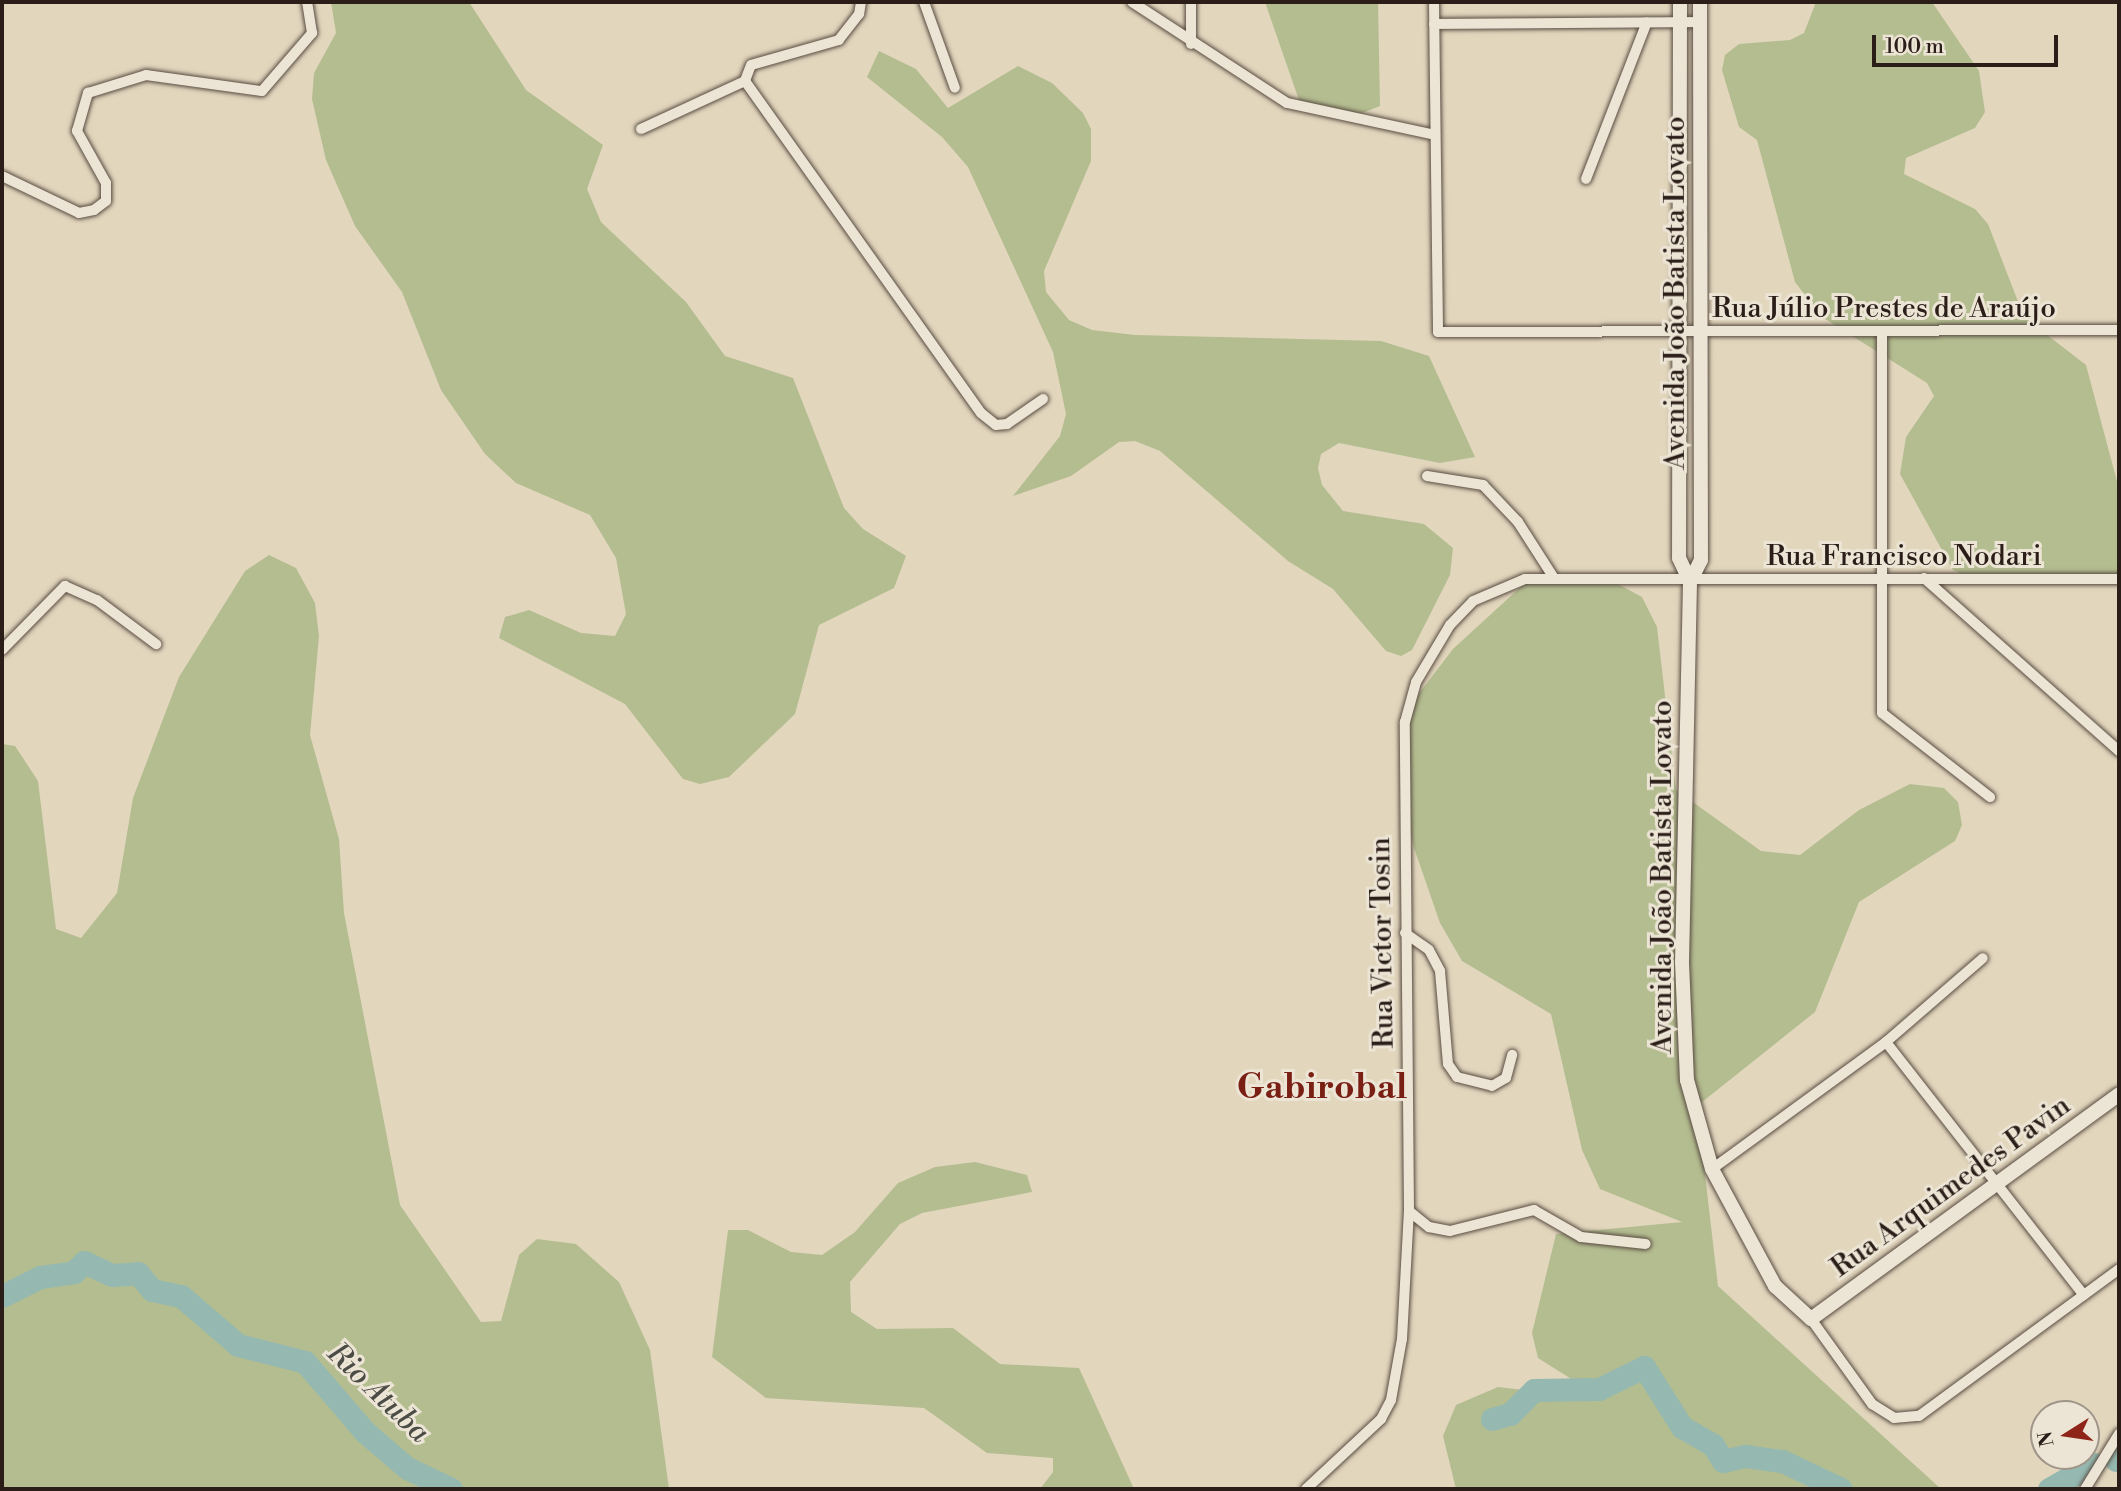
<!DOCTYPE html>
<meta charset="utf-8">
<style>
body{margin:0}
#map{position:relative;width:2121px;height:1491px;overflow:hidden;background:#e2d6bd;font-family:"Libre Bodoni",serif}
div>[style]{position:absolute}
.green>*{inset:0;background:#b4bd90}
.river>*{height:23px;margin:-11.5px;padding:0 11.5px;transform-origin:11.5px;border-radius:11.5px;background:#95b9b0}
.roads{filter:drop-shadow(0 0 2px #594c42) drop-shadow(0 0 2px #594c42)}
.street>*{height:10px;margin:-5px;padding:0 5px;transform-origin:5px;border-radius:5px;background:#ece4d4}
.secondary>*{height:14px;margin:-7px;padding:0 7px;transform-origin:7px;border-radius:7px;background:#ece4d4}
span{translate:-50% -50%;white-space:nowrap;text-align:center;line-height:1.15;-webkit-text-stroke:6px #ece4d4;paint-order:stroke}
.street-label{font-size:28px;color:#2b1e19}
.water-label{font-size:30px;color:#4b4c46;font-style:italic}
.district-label{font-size:35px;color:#7a1f14;font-weight:700}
.frame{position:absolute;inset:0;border:4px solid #2b1e19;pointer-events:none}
.north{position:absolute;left:2030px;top:1400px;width:70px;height:70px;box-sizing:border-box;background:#ece4d4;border:2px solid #9f9589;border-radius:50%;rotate:258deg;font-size:19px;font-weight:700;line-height:28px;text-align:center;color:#2b1e19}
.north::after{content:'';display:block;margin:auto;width:24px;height:32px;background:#8f2418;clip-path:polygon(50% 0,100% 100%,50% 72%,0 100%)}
.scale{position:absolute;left:1872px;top:35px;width:186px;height:32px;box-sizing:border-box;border:4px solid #2b1e19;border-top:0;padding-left:9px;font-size:21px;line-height:24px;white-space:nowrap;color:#2b1e19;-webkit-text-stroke:5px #ece4d4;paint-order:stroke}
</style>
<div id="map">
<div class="green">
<div style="clip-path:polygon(331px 2px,469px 2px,526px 90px,603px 145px,587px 189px,601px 222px,686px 302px,725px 356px,793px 378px,844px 508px,863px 529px,906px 556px,894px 588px,819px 625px,795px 714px,729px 777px,700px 784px,683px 779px,625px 704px,499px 638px,505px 617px,529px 610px,581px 633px,615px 636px,626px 614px,616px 558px,590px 515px,516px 483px,485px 454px,441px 390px,402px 292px,355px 226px,326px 160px,312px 99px,314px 73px,336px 33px)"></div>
<div style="clip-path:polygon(1265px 2px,1378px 2px,1380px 106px,1350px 118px,1300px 103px)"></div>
<div style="clip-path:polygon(1816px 2px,1932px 2px,1979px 71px,1985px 112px,1975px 128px,1906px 158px,1904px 174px,1975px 209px,1988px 224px,2024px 317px,2086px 365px,2119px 489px,2119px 581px,1966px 576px,1953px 570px,1900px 474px,1906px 437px,1934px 396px,1927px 383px,1822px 317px,1795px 282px,1757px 140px,1739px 127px,1722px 70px,1725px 55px,1739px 44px,1790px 40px,1804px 33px)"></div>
<div style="clip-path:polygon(879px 51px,916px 69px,948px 108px,1018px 66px,1052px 83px,1083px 113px,1091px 129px,1091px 161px,1044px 271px,1046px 292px,1069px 320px,1092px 330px,1135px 335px,1381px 341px,1429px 356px,1475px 457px,1440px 463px,1339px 443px,1321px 454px,1318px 468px,1322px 485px,1343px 511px,1424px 524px,1453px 548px,1450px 575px,1412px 650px,1401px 656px,1386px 651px,1333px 589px,1288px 561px,1160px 451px,1135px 441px,1119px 442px,1071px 476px,1013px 496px,1060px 436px,1066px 414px,1053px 352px,968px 167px,942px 137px,867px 77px)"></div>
<div style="clip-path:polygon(269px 555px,296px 568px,315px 603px,319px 636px,310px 735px,339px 839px,344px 913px,400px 1205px,481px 1322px,501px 1321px,519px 1255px,537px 1239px,576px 1244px,619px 1282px,650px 1350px,669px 1489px,2px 1489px,2px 744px,15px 746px,38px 781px,56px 929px,81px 938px,117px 893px,133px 798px,179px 677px,245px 571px)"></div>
<div style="clip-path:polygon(1527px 581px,1618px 584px,1642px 597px,1657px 627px,1676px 790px,1761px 851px,1800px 855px,1859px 810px,1910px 784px,1944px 788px,1958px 802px,1962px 825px,1955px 841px,1859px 902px,1815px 1012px,1697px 1106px,1718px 1286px,1941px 1489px,1456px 1489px,1443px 1436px,1456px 1405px,1498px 1387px,1603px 1399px,1538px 1358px,1532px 1333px,1556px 1234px,1682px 1222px,1600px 1189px,1582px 1150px,1551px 1014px,1462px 961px,1440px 923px,1413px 845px,1404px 799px,1409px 715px,1417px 696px,1453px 649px)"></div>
<div style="clip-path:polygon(975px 1162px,1027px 1175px,1032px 1192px,922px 1213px,900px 1224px,850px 1282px,851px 1312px,877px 1329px,953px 1328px,1000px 1364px,1079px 1368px,1134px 1489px,1040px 1489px,1053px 1472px,1053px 1458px,987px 1453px,924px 1408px,766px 1398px,712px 1357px,728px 1230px,748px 1230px,791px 1252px,822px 1255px,855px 1232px,898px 1183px,935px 1167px)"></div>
</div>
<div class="river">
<div style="left:2px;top:1296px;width:42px;rotate:-26.6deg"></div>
<div style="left:40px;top:1277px;width:34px;rotate:-8deg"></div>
<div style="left:74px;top:1272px;width:14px;rotate:-45deg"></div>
<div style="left:84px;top:1262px;width:31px;rotate:25deg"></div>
<div style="left:112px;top:1275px;width:26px;rotate:-4deg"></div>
<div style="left:138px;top:1273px;width:22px;rotate:51deg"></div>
<div style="left:152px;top:1290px;width:30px;rotate:12deg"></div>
<div style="left:181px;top:1296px;width:75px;rotate:40.7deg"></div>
<div style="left:238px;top:1345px;width:69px;rotate:14.2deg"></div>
<div style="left:305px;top:1362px;width:92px;rotate:49.4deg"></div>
<div style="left:365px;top:1432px;width:55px;rotate:40.6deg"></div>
<div style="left:407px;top:1468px;width:49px;rotate:25.5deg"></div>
<div style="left:1492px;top:1419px;width:19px;rotate:-16deg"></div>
<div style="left:1510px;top:1414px;width:34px;rotate:-45deg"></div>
<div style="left:1534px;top:1390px;width:65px;rotate:-0.9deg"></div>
<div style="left:1599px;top:1389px;width:50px;rotate:-26.1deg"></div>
<div style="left:1644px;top:1367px;width:71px;rotate:57.7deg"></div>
<div style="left:1682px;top:1427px;width:36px;rotate:30deg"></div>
<div style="left:1713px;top:1445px;width:19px;rotate:58deg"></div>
<div style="left:1723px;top:1461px;width:23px;rotate:-13deg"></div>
<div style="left:1745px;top:1456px;width:37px;rotate:8deg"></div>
<div style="left:1782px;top:1461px;width:65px;rotate:25.4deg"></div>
<div style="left:2116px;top:1460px;width:3px;rotate:-18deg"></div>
<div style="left:2049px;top:1489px;width:51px;rotate:-29.6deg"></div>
</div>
<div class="roads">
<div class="street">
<div style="left:861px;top:2px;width:12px;rotate:99deg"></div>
<div style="left:859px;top:14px;width:33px;rotate:128deg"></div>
<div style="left:839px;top:40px;width:91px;rotate:164.1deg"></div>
<div style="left:751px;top:65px;width:17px;rotate:111deg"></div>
<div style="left:745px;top:81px;width:407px;rotate:54.6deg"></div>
<div style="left:981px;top:413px;width:19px;rotate:39deg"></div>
<div style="left:996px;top:425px;width:11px;rotate:-5deg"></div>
<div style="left:1007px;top:424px;width:44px;rotate:-34.8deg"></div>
<div style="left:924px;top:2px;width:91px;rotate:70.2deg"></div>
<div style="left:1132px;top:2px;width:185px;rotate:33.1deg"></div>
<div style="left:1287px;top:103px;width:151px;rotate:12.2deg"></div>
<div style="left:1434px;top:2px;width:330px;rotate:89.3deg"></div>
<div style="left:1438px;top:332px;width:681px;rotate:-0.17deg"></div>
<div style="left:1434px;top:24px;width:266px;rotate:-0.4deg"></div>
<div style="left:1191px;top:44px;width:42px;rotate:-90deg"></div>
<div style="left:641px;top:129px;width:115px;rotate:-24.8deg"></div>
<div style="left:2px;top:176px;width:85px;rotate:25.7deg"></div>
<div style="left:79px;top:213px;width:15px;rotate:-11deg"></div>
<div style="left:94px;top:210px;width:15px;rotate:-37deg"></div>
<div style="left:106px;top:201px;width:18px;rotate:-90deg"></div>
<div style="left:106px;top:183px;width:60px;rotate:-119.1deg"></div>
<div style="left:77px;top:131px;width:40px;rotate:-74deg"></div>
<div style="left:88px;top:93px;width:61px;rotate:-17.2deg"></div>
<div style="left:146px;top:75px;width:117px;rotate:7.9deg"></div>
<div style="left:262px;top:91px;width:77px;rotate:-49.2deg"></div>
<div style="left:312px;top:33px;width:31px;rotate:-99deg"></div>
<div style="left:1586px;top:179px;width:168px;rotate:-68.8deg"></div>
<div style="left:1882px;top:335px;width:378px;rotate:90deg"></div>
<div style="left:1882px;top:713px;width:137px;rotate:37.9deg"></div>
<div style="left:1427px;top:476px;width:57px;rotate:9.1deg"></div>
<div style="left:1483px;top:485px;width:51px;rotate:46.6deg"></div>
<div style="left:1518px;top:522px;width:67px;rotate:57.3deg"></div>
<div style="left:1924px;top:578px;width:261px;rotate:41.6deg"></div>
<div style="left:2px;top:650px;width:90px;rotate:-45.5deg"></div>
<div style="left:65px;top:586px;width:35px;rotate:24deg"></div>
<div style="left:97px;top:600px;width:74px;rotate:36.7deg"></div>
<div style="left:1405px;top:933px;width:29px;rotate:35deg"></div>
<div style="left:1429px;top:950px;width:24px;rotate:62deg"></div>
<div style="left:1440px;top:971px;width:93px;rotate:85.1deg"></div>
<div style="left:1448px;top:1064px;width:16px;rotate:55deg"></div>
<div style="left:1457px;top:1077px;width:36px;rotate:14deg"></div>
<div style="left:1492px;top:1086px;width:16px;rotate:-30deg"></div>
<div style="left:1506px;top:1078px;width:24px;rotate:-75deg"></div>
<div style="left:1886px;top:1042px;width:321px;rotate:52deg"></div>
<div style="left:1712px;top:1169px;width:215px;rotate:-36.1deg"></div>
<div style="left:1886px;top:1042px;width:128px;rotate:-40.9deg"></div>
<div style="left:1409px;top:1211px;width:26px;rotate:39deg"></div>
<div style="left:1429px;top:1227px;width:21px;rotate:11deg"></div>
<div style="left:1450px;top:1231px;width:87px;rotate:-14deg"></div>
<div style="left:1534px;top:1210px;width:54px;rotate:29.9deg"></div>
<div style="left:1581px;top:1237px;width:65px;rotate:6.1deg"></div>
<div style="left:1811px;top:1319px;width:105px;rotate:54.3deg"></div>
<div style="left:1872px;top:1404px;width:26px;rotate:32deg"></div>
<div style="left:1894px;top:1418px;width:25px;rotate:-5deg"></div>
<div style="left:1919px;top:1416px;width:248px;rotate:-36.3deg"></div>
<div style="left:1306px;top:1489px;width:103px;rotate:-43deg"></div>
<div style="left:1381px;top:1419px;width:21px;rotate:-62deg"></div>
<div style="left:1391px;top:1400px;width:62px;rotate:-79.8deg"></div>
<div style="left:1402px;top:1339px;width:128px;rotate:-86.9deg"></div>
<div style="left:1409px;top:1211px;width:489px;rotate:-90.5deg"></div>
<div style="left:1405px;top:722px;width:41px;rotate:-74.6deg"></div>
<div style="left:1416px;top:682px;width:66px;rotate:-59.2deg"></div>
<div style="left:1450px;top:625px;width:33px;rotate:-46deg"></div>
<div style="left:1473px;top:601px;width:56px;rotate:-22.9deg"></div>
<div style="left:1525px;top:579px;width:594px"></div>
<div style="left:2085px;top:1489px;width:65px;rotate:-58.3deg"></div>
</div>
<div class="secondary">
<div style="left:1680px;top:2px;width:556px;rotate:90.1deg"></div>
<div style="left:1679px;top:558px;width:26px;rotate:65deg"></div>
<div style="left:1700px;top:2px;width:558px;rotate:89.9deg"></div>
<div style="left:1701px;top:560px;width:25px;rotate:117deg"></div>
<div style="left:1690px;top:582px;width:380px;rotate:91.2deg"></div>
<div style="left:1682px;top:962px;width:118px;rotate:87.6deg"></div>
<div style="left:1687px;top:1080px;width:92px;rotate:74.3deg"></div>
<div style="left:1712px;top:1169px;width:133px;rotate:61.7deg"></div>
<div style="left:1775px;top:1286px;width:49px;rotate:42.5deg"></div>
<div style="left:1811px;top:1319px;width:381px;rotate:-36.1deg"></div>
</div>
</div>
<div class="street-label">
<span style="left:1676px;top:293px;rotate:-90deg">Avenida João Batista Lovato</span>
<span style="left:1884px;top:309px">Rua Júlio Prestes de Araújo</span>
<span style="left:1904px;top:557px">Rua Francisco Nodari</span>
<span style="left:1663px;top:877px;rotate:-90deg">Avenida João Batista Lovato</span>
<span style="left:1383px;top:943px;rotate:-91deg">Rua Victor Tosin</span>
<span style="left:1951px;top:1187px;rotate:-36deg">Rua Arquimedes Pavin</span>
</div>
<div class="water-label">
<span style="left:378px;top:1393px;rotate:44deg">Rio Atuba</span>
</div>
<div class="district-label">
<span style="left:1322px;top:1088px">Gabirobal</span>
</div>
<div class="frame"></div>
<div class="north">N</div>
<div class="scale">100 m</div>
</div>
